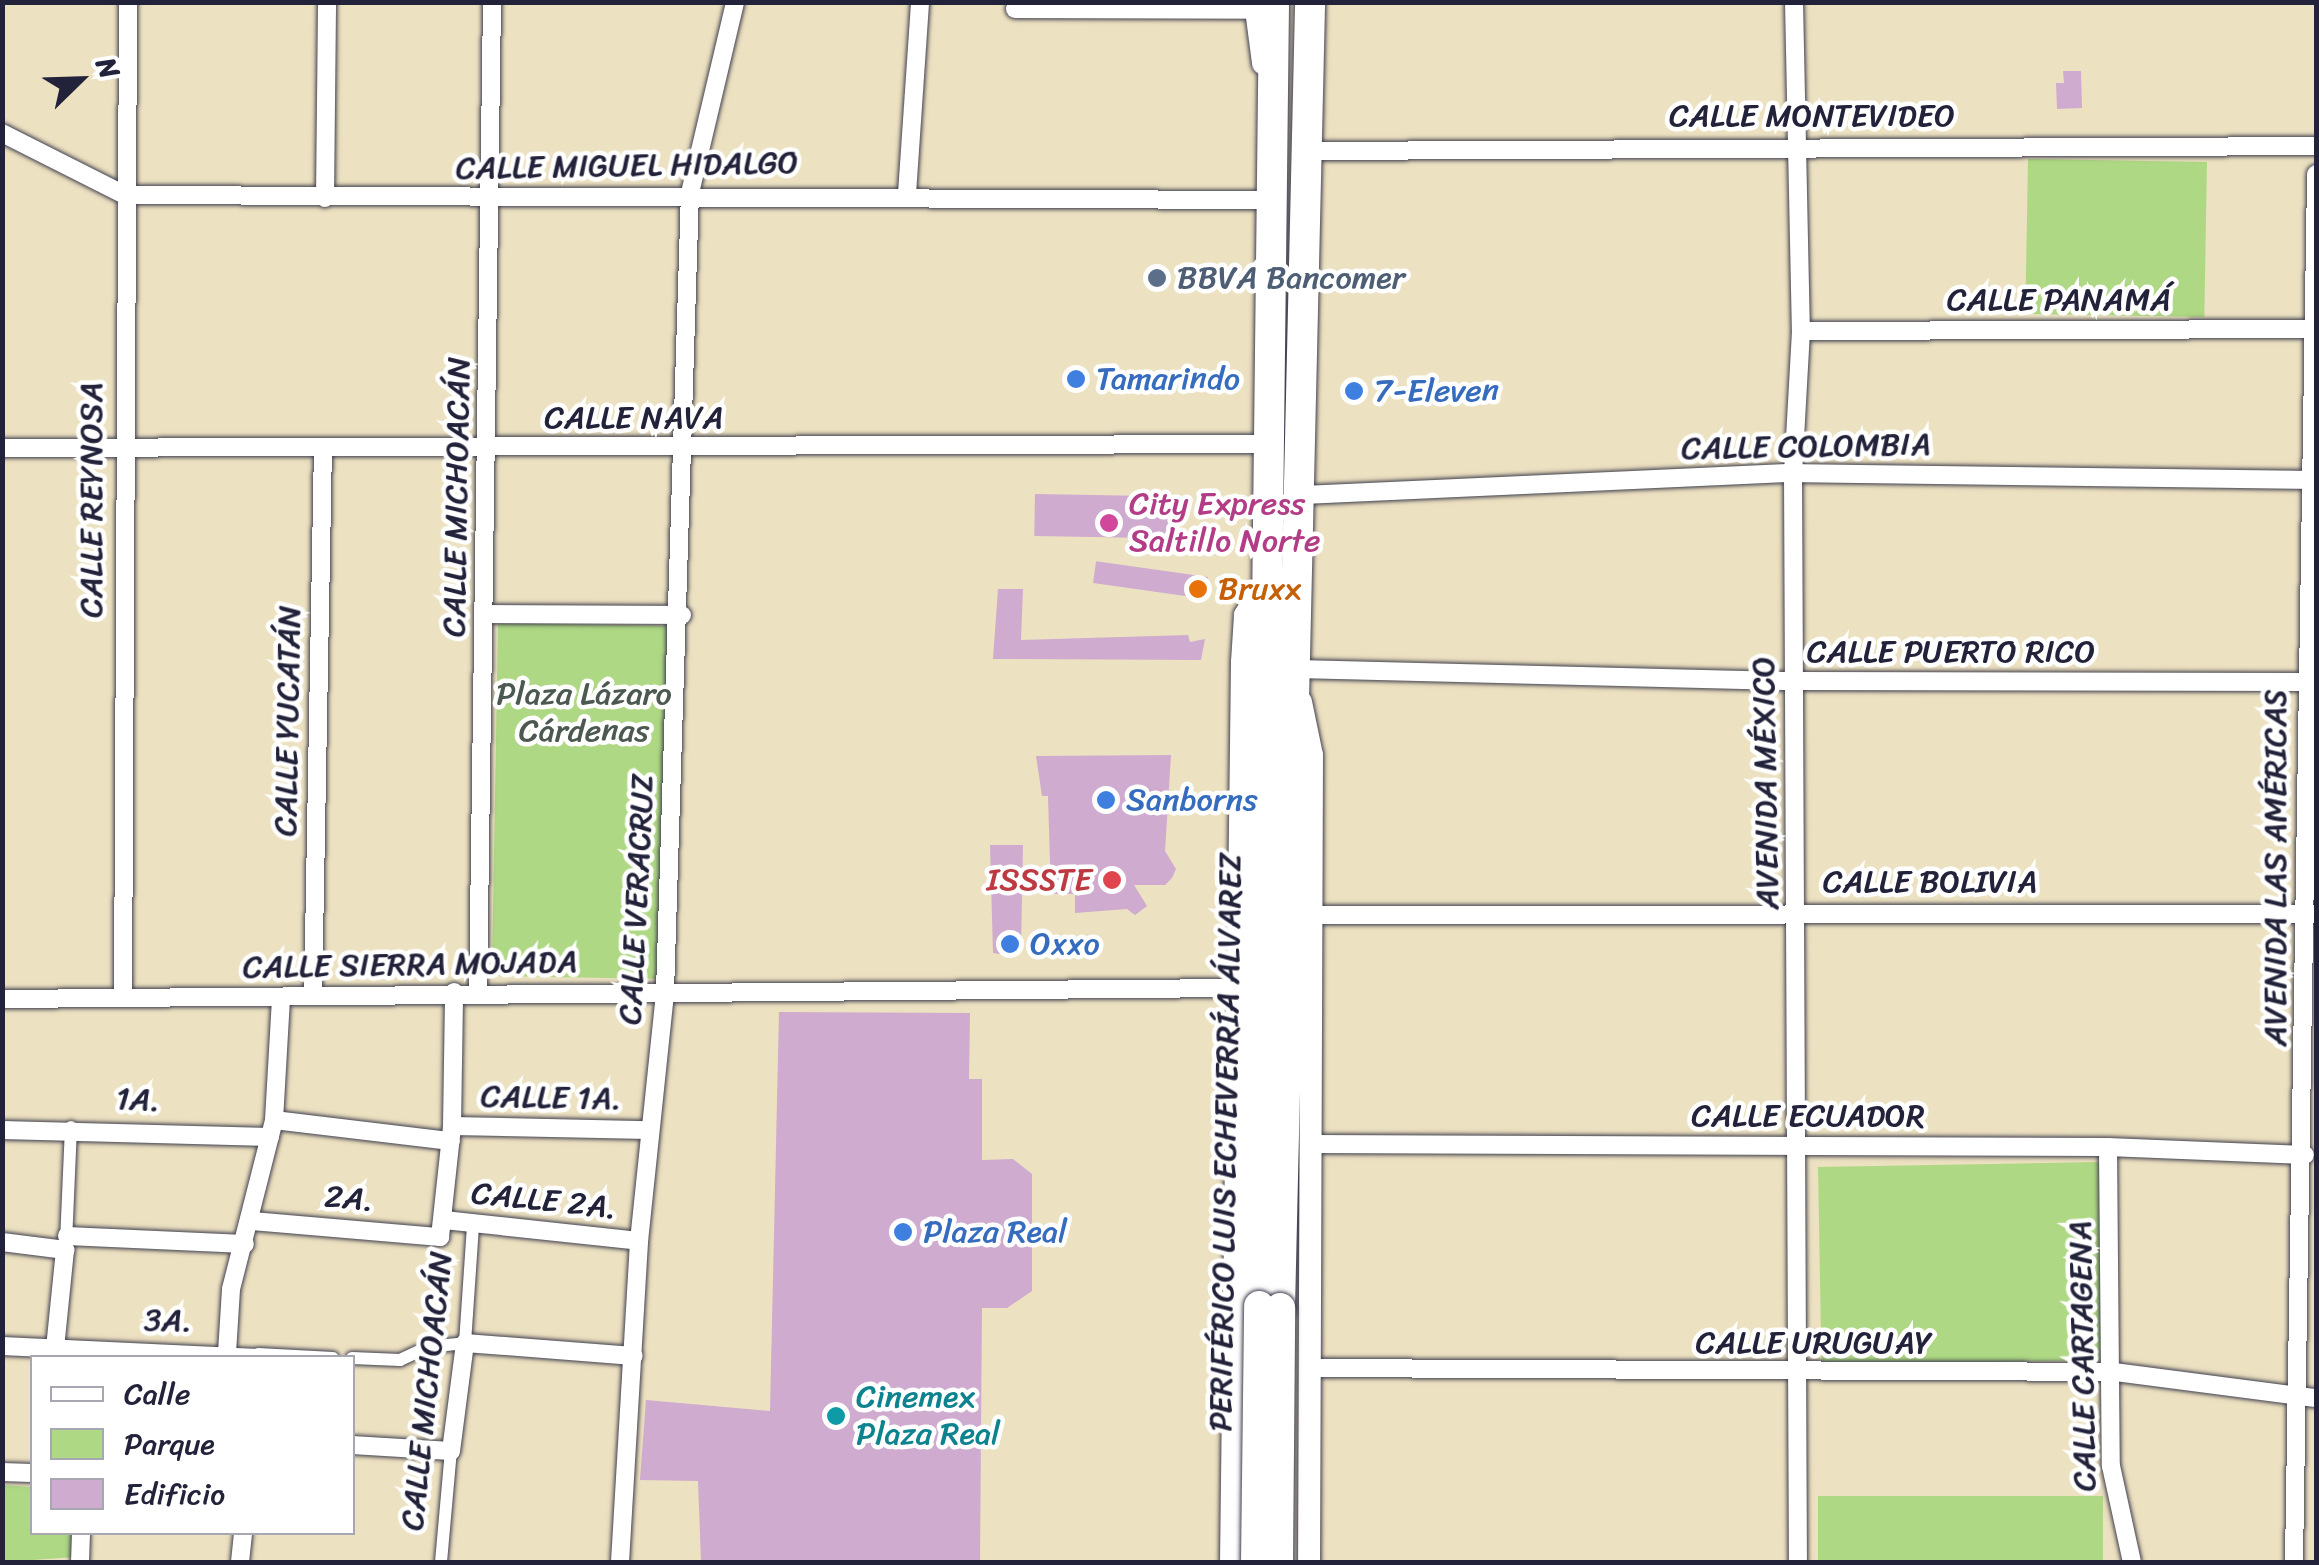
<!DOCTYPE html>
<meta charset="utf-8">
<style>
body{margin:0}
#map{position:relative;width:2319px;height:1565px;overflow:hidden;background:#ece1c0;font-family:Sriracha,sans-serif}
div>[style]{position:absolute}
.green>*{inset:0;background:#aed883;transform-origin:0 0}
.building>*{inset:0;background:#cfabcf;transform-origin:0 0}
.roads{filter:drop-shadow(0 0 2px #403f4f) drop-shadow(0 0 2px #403f4f)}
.pedestrian>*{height:12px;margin:-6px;padding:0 6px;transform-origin:6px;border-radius:6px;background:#fff}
.minor>*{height:18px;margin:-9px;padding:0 9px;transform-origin:9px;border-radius:9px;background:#fff}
.tertiary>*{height:22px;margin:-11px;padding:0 11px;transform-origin:11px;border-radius:11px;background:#fff}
.trunk>*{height:30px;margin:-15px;padding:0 15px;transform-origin:15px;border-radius:15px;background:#fff}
.bridges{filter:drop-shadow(0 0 2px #403f4f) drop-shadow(0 0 2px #403f4f)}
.trunk-bridge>*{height:30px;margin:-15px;padding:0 15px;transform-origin:15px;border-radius:15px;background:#fff}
.dots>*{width:28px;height:28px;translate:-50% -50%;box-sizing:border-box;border:5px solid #fff;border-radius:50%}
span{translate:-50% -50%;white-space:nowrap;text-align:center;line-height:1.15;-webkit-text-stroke:9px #fff;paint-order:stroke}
.street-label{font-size:32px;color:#22223b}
.service-label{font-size:32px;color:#4e5e75}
.left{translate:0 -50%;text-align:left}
.shop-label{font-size:32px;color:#366cbe}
.hotel-label{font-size:32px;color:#b23c85}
.food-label{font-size:32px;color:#c56008}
.park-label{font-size:32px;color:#4c5951}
.health-label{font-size:32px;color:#be3a42}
.right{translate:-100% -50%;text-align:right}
.culture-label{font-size:32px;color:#0d838f}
.frame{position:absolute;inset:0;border:5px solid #22223b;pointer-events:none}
.legend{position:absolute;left:30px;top:1355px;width:325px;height:180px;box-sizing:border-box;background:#fff;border:2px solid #a7a7b1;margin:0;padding:12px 18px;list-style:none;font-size:30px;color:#22223b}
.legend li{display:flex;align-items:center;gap:20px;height:50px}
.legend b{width:50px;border:2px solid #a7a7b1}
.north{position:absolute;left:30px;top:30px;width:100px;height:100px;-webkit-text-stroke:8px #fff;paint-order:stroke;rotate:67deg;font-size:28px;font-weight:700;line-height:40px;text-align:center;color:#22223b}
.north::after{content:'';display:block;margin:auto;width:35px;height:45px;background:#22223b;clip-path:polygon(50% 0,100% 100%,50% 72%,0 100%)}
</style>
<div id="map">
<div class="green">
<div style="left:2207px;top:162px;width:155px;height:179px;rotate:91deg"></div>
<div style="left:673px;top:626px;width:353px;height:175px;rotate:91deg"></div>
<div style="left:2102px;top:1162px;width:198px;height:284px;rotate:89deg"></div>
<div style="clip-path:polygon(2px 1485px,32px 1487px,32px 1532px,76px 1533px,76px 1557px,3px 1562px)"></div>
<div style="left:1818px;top:1496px;width:285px;height:66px"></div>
</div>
<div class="building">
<div style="clip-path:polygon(2063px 71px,2081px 71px,2082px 108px,2057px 109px,2056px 83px,2064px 83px)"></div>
<div style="left:1035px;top:494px;width:144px;height:42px;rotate:1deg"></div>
<div style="left:1208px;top:577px;width:22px;height:113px;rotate:98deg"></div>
<div style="clip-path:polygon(998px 589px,1023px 589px,1021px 640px,1188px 635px,1190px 642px,1205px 639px,1201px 660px,993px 659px)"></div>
<div style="clip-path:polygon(1171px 755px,1165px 851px,1176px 869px,1172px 878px,1165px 885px,1134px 885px,1147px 906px,1135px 915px,1127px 909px,1075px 913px,1075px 894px,1051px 894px,1048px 796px,1042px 796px,1036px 756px)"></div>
<div style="clip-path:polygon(990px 845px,1023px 845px,1021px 946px,1014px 956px,993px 953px)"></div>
<div style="clip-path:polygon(779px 1012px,970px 1013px,969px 1079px,982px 1079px,982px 1160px,1013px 1159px,1032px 1174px,1032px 1291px,1007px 1308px,982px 1308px,980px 1562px,701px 1562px,698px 1481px,640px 1480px,646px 1400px,770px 1411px)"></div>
</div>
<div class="roads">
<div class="pedestrian">
<div style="left:66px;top:1242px;width:115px;rotate:-87.5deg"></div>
<div style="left:258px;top:1354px;width:75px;rotate:3.1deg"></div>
<div style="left:352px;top:1358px;width:48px;rotate:2.4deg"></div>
<div style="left:400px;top:1360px;width:31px;rotate:-25deg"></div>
<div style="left:428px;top:1347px;width:37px;rotate:-6deg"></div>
<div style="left:465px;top:1343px;width:118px;rotate:-86.1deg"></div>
<div style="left:441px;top:1562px;width:111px;rotate:-84.9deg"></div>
</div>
<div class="minor">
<div style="left:1794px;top:2px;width:329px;rotate:88.8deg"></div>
<div style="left:1801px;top:331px;width:142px;rotate:93.2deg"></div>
<div style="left:1793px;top:473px;width:1089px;rotate:89.74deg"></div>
<div style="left:1015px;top:9px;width:240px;rotate:0.2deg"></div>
<div style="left:2px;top:133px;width:138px;rotate:26.8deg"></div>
<div style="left:125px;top:195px;width:1142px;rotate:0.25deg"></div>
<div style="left:1308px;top:151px;width:1008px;rotate:-0.28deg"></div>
<div style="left:907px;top:194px;width:192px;rotate:-86.1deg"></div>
<div style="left:325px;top:198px;width:196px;rotate:-89.4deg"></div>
<div style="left:1801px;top:331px;width:515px;rotate:-0.22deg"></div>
<div style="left:2px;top:448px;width:1262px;rotate:-0.18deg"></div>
<div style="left:1303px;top:495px;width:490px;rotate:-2.6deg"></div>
<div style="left:1793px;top:473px;width:523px;rotate:0.77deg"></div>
<div style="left:486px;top:614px;width:196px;rotate:0.3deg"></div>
<div style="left:1297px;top:669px;width:497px;rotate:1.4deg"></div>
<div style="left:1794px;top:681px;width:522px;rotate:0.11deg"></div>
<div style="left:1313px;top:915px;width:1003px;rotate:-0.06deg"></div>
<div style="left:478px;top:992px;width:990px;rotate:-89.19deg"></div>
<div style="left:313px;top:996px;width:549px;rotate:-88.96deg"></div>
<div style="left:123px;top:998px;width:996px;rotate:-89.71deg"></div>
<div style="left:2px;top:999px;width:1236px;rotate:-0.51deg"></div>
<div style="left:274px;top:1120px;width:178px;rotate:6.8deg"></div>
<div style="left:452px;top:1126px;width:197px;rotate:1.2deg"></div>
<div style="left:2px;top:1130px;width:268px;rotate:1.5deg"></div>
<div style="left:1310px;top:1144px;width:798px;rotate:0.22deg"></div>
<div style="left:2108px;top:1147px;width:197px;rotate:2.3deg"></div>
<div style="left:2108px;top:1147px;width:319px;rotate:89.5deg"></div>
<div style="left:2111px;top:1466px;width:98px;rotate:77.7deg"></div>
<div style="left:444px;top:1220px;width:196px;rotate:6.1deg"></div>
<div style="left:252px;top:1221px;width:189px;rotate:4.9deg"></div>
<div style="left:440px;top:1237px;width:112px;rotate:-83.8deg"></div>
<div style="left:452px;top:1126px;width:134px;rotate:-89.1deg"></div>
<div style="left:67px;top:1236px;width:178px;rotate:2.6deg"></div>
<div style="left:2px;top:1242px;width:64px;rotate:7.2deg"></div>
<div style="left:65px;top:1250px;width:100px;rotate:95.8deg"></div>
<div style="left:2px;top:1346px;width:256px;rotate:2.7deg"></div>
<div style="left:227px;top:1353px;width:64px;rotate:-86.4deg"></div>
<div style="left:231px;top:1289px;width:174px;rotate:-75.7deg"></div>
<div style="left:274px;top:1120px;width:121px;rotate:-86.7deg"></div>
<div style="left:1309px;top:1368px;width:806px;rotate:0.28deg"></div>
<div style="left:2115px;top:1372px;width:203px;rotate:7.4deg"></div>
<div style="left:352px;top:1445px;width:99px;rotate:3.5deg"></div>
<div style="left:451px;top:1451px;width:109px;rotate:-82.6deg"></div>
<div style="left:465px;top:1343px;width:169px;rotate:4.4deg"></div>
<div style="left:2px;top:1472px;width:30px;rotate:2deg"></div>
<div style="left:80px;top:1562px;width:30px;rotate:-88deg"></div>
<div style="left:240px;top:1562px;width:30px;rotate:-84deg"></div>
<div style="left:620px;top:1562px;width:322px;rotate:-86.6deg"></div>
<div style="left:639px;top:1241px;width:250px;rotate:-84deg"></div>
<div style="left:665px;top:992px;width:799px;rotate:-88.21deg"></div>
<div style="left:690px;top:193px;width:196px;rotate:-76.7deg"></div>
<div style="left:2294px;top:1562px;width:1388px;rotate:-89.09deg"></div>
</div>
<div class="tertiary">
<div style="left:1255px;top:2px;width:62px;rotate:82.5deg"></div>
<div style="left:1301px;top:702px;width:54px;rotate:78.3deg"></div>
<div style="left:1312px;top:755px;width:807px;rotate:90.21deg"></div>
<div style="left:1231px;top:1562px;width:900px;rotate:-89.3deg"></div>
<div style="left:1242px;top:662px;width:47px;rotate:-86.3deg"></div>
<div style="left:1245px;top:615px;width:42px;rotate:-58.6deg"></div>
</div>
<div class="trunk">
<div style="left:1259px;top:1306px;width:1304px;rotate:-89.34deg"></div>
<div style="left:1280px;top:1308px;width:1306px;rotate:-88.68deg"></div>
</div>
</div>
<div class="bridges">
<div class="trunk-bridge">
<div style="left:1256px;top:1562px;width:256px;rotate:-89.3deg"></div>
<div style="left:1278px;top:1562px;width:254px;rotate:-89.5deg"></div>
</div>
</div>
<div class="dots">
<div style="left:1157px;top:278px;background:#5c6f8a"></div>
<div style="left:1076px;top:379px;background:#3f7fe0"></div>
<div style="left:1354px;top:391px;background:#3f7fe0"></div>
<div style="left:1109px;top:523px;background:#d1479c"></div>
<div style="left:1198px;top:589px;background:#e8710a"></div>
<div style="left:1106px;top:800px;background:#3f7fe0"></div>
<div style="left:1112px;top:880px;background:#e0444e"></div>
<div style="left:1010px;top:944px;background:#3f7fe0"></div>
<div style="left:903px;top:1232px;background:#3f7fe0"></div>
<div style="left:836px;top:1416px;background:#0f9aa8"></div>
</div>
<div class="street-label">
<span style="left:1812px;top:116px">CALLE MONTEVIDEO</span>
<span style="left:627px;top:166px;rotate:-1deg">CALLE MIGUEL HIDALGO</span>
<span style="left:2059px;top:300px">CALLE PANAMÁ</span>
<span style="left:634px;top:418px">CALLE NAVA</span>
<span style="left:1806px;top:447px;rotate:-1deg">CALLE COLOMBIA</span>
<span style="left:457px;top:497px;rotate:-89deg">CALLE MICHOACÁN</span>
<span style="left:92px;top:500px;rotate:-90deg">CALLE REYNOSA</span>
<span style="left:1951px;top:652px">CALLE PUERTO RICO</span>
<span style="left:288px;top:721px;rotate:-89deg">CALLE YUCATÁN</span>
<span style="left:1766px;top:783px;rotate:-91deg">AVENIDA MÉXICO</span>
<span style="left:2276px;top:868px;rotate:-90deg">AVENIDA LAS AMÉRICAS</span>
<span style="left:1930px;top:882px">CALLE BOLIVIA</span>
<span style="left:637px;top:899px;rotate:-87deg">CALLE VERACRUZ</span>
<span style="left:410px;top:965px;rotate:-1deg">CALLE SIERRA MOJADA</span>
<span style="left:551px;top:1098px;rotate:1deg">CALLE 1A.</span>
<span style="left:138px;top:1100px;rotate:3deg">1A.</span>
<span style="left:1808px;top:1116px">CALLE ECUADOR</span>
<span style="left:1226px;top:1142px;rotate:-89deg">PERIFÉRICO LUIS ECHEVERRÍA ÁLVAREZ</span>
<span style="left:349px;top:1199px;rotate:5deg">2A.</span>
<span style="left:544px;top:1201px;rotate:6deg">CALLE 2A.</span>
<span style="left:168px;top:1321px;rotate:1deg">3A.</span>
<span style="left:1814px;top:1343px">CALLE URUGUAY</span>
<span style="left:2083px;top:1356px;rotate:-91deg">CALLE CARTAGENA</span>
<span style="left:427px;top:1391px;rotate:-84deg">CALLE MICHOACÁN</span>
</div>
<div class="service-label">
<span class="left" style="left:1177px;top:278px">BBVA Bancomer</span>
</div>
<div class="shop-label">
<span class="left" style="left:1096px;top:379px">Tamarindo</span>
<span class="left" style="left:1374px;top:391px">7-Eleven</span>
<span class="left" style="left:1126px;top:800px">Sanborns</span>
<span class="left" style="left:1030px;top:944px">Oxxo</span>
<span class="left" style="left:923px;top:1232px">Plaza Real</span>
</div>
<div class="hotel-label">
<span class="left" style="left:1129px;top:523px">City Express<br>Saltillo Norte</span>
</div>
<div class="food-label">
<span class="left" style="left:1218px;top:589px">Bruxx</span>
</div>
<div class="park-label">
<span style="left:584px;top:713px">Plaza Lázaro<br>Cárdenas</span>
</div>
<div class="health-label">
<span class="right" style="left:1092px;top:880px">ISSSTE</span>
</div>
<div class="culture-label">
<span class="left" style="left:856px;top:1416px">Cinemex<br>Plaza Real</span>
</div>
<div class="frame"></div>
<ul class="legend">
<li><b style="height:12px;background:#fff"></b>Calle</li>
<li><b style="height:28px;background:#aed883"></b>Parque</li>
<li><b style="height:28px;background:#cfabcf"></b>Edificio</li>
</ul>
<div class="north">N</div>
</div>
